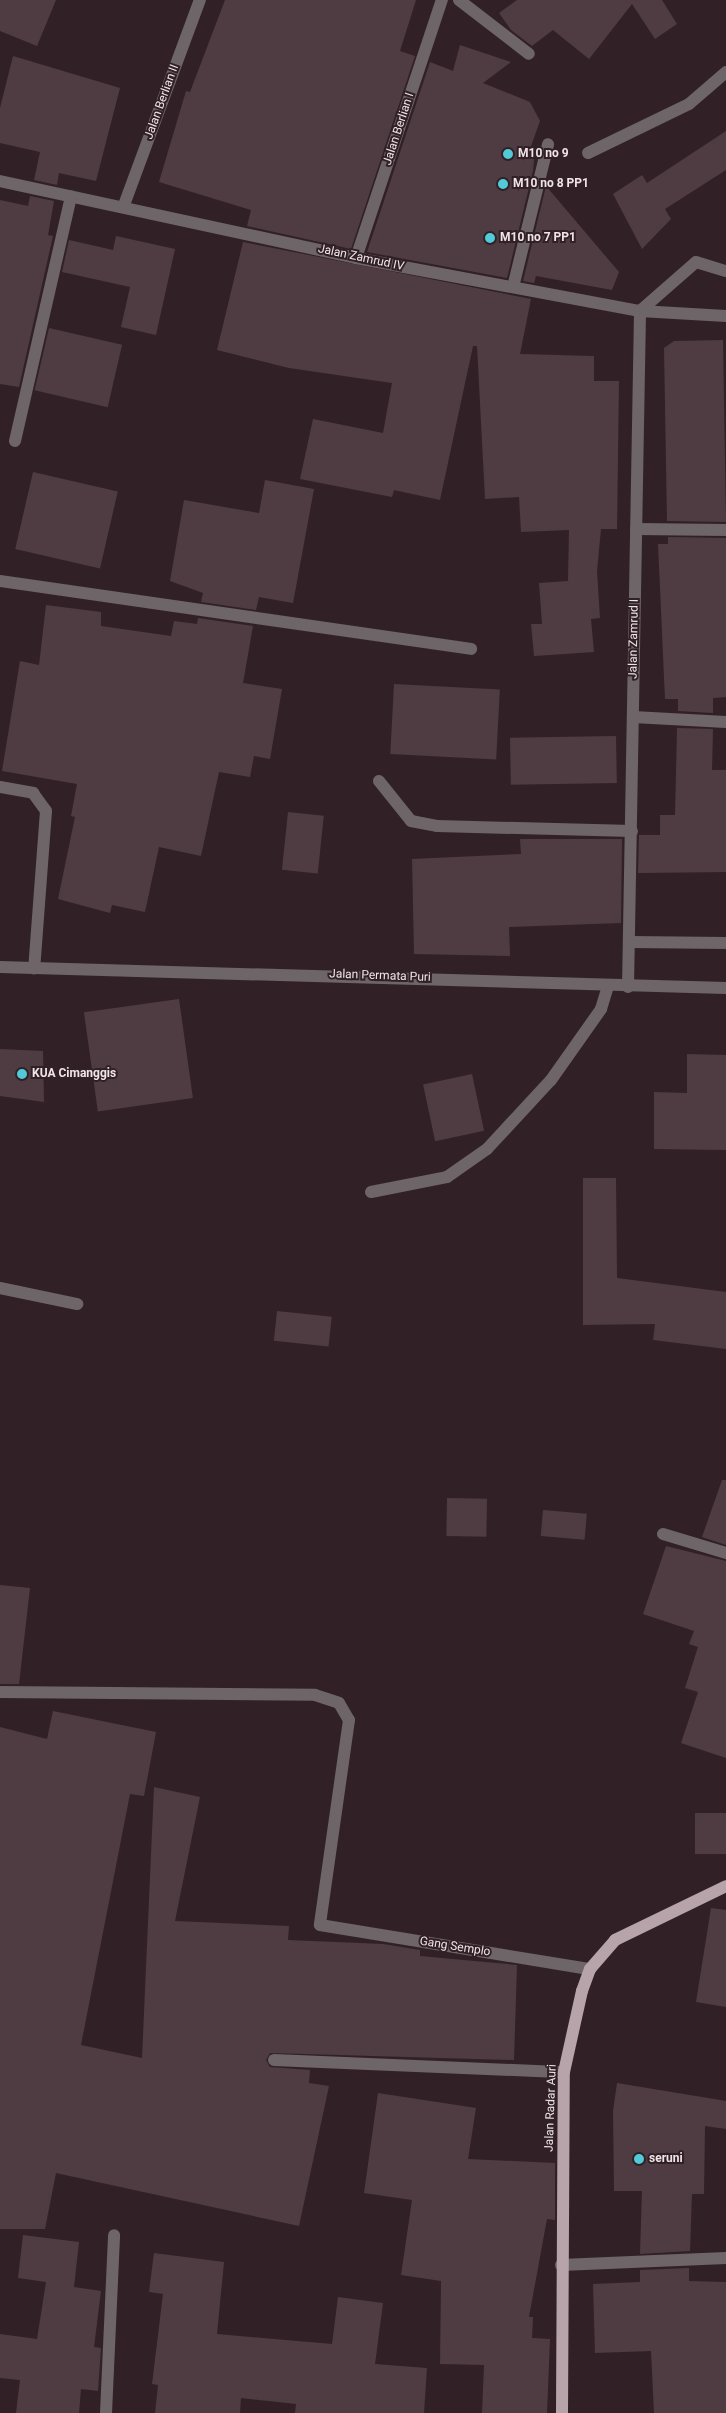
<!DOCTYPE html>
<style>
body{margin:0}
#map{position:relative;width:726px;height:2413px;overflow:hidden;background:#312127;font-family:Roboto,sans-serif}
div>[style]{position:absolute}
.building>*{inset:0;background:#4e3c42;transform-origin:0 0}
.minor>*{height:12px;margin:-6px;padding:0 6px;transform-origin:6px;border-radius:6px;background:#6e6568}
.major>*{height:12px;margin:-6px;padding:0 6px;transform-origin:6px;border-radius:6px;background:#b7a4aa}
.dots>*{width:14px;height:14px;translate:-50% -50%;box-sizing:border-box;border:2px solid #312127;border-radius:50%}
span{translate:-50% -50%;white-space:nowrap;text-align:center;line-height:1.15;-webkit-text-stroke:4px #312127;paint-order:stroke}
.street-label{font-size:12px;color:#efe4e7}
.poi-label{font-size:12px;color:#efe4e7;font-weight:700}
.left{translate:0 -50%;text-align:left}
</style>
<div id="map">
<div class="building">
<div style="clip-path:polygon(0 0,56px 0,37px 46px,0 31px)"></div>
<div style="clip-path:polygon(225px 0,416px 0,400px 51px,415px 56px,351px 249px,247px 226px,251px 210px,159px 182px,186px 91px,190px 92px)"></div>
<div style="clip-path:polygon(517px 0,662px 0,677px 24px,655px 39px,632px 4px,589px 59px,553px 30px,532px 46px,511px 30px,499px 13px)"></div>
<div style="clip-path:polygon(460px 45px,511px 62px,483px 83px,530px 102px,540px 121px,530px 149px,535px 150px,533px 171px,507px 278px,367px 252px,430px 62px,453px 71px)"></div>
<div style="clip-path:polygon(13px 56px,120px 88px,96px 181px,59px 173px,57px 185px,34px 180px,40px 152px,0 143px,0 108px)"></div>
<div style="clip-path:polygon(726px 131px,726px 170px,665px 209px,671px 219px,642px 249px,613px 194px,642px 175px,647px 183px)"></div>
<div style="clip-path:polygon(546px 186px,619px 272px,612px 290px,536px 276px,534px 283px,523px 281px)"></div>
<div style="clip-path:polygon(30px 196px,54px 201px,48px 235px,53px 236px,19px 387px,0 384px,0 200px,28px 206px)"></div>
<div style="clip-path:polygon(116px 236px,175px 249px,156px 335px,121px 327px,130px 287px,62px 272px,69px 240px,113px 250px)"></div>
<div style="clip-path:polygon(243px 242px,531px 299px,520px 354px,594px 356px,594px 381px,619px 381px,617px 529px,601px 529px,597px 571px,600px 618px,591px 619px,594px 652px,534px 656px,531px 624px,542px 624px,539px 583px,568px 581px,569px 530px,521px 532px,519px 497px,485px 499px,477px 346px,473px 346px,440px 500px,394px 490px,392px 497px,300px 479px,313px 419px,383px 433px,392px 383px,289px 368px,217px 350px)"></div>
<div style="left:49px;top:328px;width:75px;height:64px;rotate:13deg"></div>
<div style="clip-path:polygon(723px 340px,726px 522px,667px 521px,664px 348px,674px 341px)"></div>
<div style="left:33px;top:472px;width:87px;height:79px;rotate:13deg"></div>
<div style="clip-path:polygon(265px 480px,314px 489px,293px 603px,259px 597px,256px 610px,201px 602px,203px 593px,170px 581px,184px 500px,259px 513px)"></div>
<div style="clip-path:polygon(668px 537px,726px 538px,726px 697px,713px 698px,713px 713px,678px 711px,678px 699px,665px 699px,658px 544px,668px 544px)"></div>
<div style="clip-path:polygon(46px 605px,101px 612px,101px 626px,171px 636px,174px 621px,197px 624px,198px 618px,253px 626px,243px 683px,282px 689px,270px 759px,254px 756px,250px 777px,219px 772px,201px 856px,159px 847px,145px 912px,112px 905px,110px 913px,58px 899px,75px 817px,71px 816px,77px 784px,2px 771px,20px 661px,39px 665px)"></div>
<div style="left:394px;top:684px;width:106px;height:70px;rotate:3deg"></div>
<div style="clip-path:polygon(677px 728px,713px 729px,712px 770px,726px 770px,726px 872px,638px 873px,639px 835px,660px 835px,660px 815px,675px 815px)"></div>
<div style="left:616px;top:736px;width:47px;height:106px;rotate:89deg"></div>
<div style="left:288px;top:812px;width:36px;height:58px;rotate:6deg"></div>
<div style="clip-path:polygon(520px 839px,622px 839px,621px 923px,509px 927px,510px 956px,414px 954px,412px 859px,521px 854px)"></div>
<div style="left:179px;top:999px;width:100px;height:96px;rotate:82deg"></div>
<div style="clip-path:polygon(0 1049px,43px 1051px,44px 1102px,0 1096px)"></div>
<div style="clip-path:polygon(687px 1054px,726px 1055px,726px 1150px,654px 1149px,654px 1092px,687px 1093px)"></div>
<div style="left:472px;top:1074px;width:58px;height:50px;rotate:78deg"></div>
<div style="clip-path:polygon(583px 1178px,616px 1178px,617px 1278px,726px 1292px,726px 1349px,653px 1340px,655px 1324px,583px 1325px)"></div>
<div style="left:277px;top:1311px;width:55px;height:30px;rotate:6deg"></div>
<div style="clip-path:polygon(722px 1480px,726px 1480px,726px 1545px,702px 1537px)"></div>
<div style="left:447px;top:1498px;width:40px;height:38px;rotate:1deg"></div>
<div style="left:543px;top:1510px;width:44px;height:26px;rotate:5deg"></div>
<div style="clip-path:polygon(666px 1546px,726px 1561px,726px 1758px,681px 1743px,698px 1692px,685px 1688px,698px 1647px,689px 1644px,694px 1631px,643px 1614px)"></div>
<div style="clip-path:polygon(0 1585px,30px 1588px,19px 1684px,0 1684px)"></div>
<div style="clip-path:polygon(53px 1711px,156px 1732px,144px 1796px,130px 1794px,81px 2045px,142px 2058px,154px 1787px,200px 1797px,175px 1921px,289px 1926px,288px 1940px,383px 1944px,420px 1950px,420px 1956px,517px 1965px,514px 2060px,270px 2053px,266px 2060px,270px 2067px,310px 2070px,309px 2083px,329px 2086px,299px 2226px,56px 2173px,45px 2229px,0 2229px,0 1727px,47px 1739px)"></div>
<div style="left:695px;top:1813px;width:31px;height:41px"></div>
<div style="clip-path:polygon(711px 1908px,726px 1910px,726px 2007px,696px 2002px)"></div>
<div style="clip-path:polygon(617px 2083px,726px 2101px,726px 2129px,705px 2126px,704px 2194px,692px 2194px,690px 2251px,640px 2254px,642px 2191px,614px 2191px,613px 2111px)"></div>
<div style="clip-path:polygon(378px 2093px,476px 2108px,468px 2159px,555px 2163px,555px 2220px,547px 2219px,529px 2317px,533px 2317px,532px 2338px,550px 2339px,547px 2413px,482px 2413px,484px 2365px,440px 2364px,441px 2281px,401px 2275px,412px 2200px,364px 2193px)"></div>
<div style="clip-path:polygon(23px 2235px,79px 2242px,74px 2287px,101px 2291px,94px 2347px,101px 2348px,98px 2391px,81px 2389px,79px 2413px,16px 2413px,20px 2380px,0 2378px,0 2334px,37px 2339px,46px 2282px,18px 2278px)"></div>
<div style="clip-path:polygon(154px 2253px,224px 2262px,217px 2334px,332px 2344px,338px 2297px,383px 2303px,375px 2364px,427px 2368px,424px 2413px,295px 2413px,296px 2404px,241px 2398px,240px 2413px,155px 2413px,158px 2385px,152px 2384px,163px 2294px,149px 2292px)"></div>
<div style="clip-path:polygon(689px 2268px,689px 2281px,726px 2282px,726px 2413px,654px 2413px,651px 2351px,595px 2353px,593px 2284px,640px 2282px,640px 2270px)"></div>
</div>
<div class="minor">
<div style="left:459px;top:0;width:88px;rotate:37.6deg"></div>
<div style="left:588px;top:153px;width:112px;rotate:-25.9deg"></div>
<div style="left:689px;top:104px;width:49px;rotate:-40.9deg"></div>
<div style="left:0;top:181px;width:364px;rotate:12.2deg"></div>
<div style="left:356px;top:258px;width:289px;rotate:10.6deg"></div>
<div style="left:640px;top:311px;width:86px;rotate:3.3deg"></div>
<div style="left:124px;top:205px;width:219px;rotate:-69.7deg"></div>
<div style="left:356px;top:258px;width:272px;rotate:-71.6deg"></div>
<div style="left:513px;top:287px;width:147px;rotate:-76.2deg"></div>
<div style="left:640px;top:311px;width:74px;rotate:-41.2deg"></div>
<div style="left:696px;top:262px;width:31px;rotate:17deg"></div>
<div style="left:15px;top:441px;width:251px;rotate:-77.1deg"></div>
<div style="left:636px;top:529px;width:90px;rotate:0.6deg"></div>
<div style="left:0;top:581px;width:476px;rotate:8.2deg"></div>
<div style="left:633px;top:717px;width:93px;rotate:3.1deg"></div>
<div style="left:379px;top:781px;width:51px;rotate:51.3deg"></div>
<div style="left:411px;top:821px;width:26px;rotate:11deg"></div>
<div style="left:437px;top:826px;width:195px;rotate:1.5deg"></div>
<div style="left:0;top:787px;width:34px;rotate:10deg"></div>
<div style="left:33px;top:793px;width:22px;rotate:54deg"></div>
<div style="left:46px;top:811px;width:158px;rotate:94.3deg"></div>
<div style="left:629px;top:942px;width:97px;rotate:0.6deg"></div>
<div style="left:0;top:967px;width:726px;rotate:1.66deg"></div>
<div style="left:628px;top:987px;width:676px;rotate:-88.98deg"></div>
<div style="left:371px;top:1192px;width:77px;rotate:-11.2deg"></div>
<div style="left:447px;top:1177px;width:49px;rotate:-35deg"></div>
<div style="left:487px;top:1149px;width:94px;rotate:-47.2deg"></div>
<div style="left:551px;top:1080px;width:87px;rotate:-54.8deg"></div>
<div style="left:601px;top:1009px;width:24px;rotate:-73deg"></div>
<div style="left:0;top:1288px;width:79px;rotate:11.7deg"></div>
<div style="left:663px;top:1534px;width:66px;rotate:16.8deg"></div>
<div style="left:0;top:1692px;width:315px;rotate:0.5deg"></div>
<div style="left:315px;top:1695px;width:25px;rotate:18deg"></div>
<div style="left:339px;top:1703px;width:20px;rotate:60deg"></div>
<div style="left:349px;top:1720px;width:207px;rotate:98.1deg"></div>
<div style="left:320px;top:1925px;width:274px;rotate:9.3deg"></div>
<div style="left:274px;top:2060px;width:290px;rotate:2.4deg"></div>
<div style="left:561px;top:2265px;width:165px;rotate:-2.4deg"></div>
<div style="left:106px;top:2413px;width:178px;rotate:-87.4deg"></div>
</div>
<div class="major">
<div style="left:562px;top:2413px;width:341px;rotate:-89.7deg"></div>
<div style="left:564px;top:2072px;width:83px;rotate:-77.5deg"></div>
<div style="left:582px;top:1991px;width:23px;rotate:-70deg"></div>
<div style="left:590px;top:1969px;width:38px;rotate:-49deg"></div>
<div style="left:615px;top:1940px;width:123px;rotate:-25.9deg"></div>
</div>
<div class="dots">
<div style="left:508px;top:154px;background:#52cbd9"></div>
<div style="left:503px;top:184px;background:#52cbd9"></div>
<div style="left:490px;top:238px;background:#52cbd9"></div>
<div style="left:22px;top:1074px;background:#52cbd9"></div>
<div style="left:639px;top:2159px;background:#52cbd9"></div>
</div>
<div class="street-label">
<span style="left:162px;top:102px;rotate:-70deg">Jalan Berlian II</span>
<span style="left:399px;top:129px;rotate:-72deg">Jalan Berlian I</span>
<span style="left:361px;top:258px;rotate:12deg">Jalan Zamrud IV</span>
<span style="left:634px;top:639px;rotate:-89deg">Jalan Zamrud I</span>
<span style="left:380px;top:976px;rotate:2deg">Jalan Permata Puri</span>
<span style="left:455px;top:1947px;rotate:9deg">Gang Semplo</span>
<span style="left:551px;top:2108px;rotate:-88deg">Jalan Radar Auri</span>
</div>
<div class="poi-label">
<span class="left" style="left:518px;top:154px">M10 no 9</span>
<span class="left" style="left:513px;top:184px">M10 no 8 PP1</span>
<span class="left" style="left:500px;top:238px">M10 no 7 PP1</span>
<span class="left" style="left:32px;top:1074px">KUA Cimanggis</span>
<span class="left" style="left:649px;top:2159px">seruni</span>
</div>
</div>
